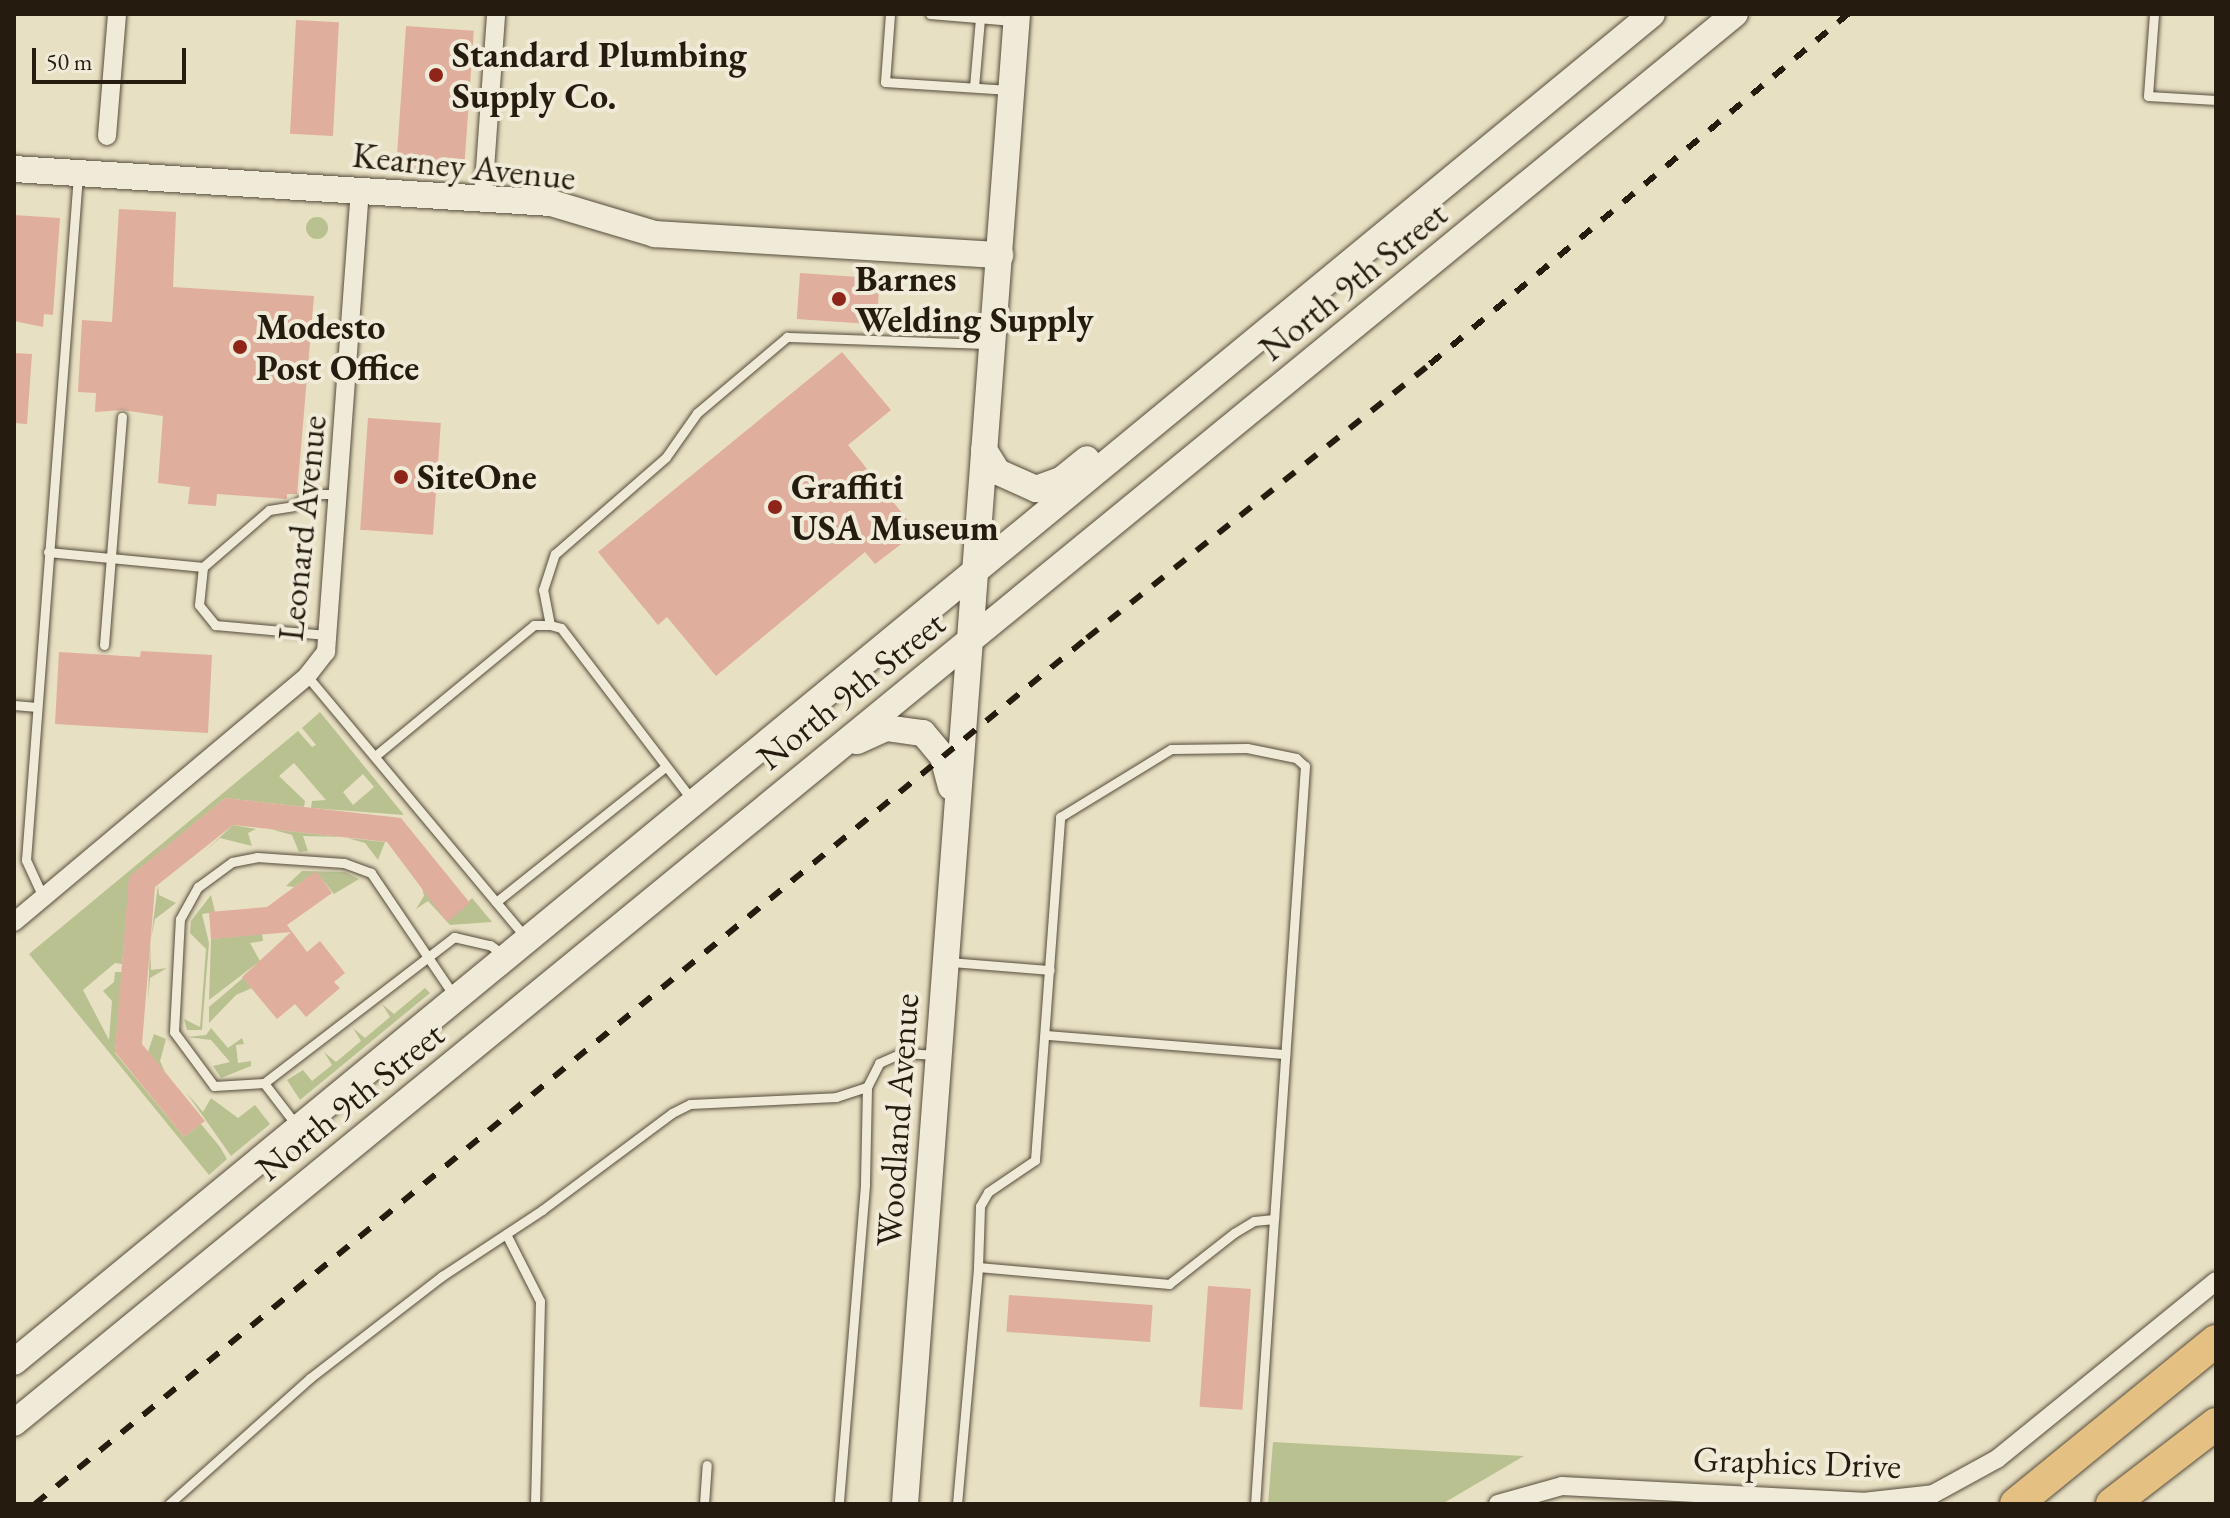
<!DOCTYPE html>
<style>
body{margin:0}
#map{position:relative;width:2230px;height:1518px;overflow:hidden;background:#e8e0c3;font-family:"EB Garamond",serif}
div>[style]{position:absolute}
.green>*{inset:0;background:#b9c191}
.round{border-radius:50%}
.building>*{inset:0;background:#dfae9c;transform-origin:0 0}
.roads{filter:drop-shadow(0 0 2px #564c3b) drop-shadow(0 0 2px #564c3b)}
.lane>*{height:9px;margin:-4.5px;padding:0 4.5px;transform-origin:4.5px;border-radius:4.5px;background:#f0ebd8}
.street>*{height:18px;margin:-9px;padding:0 9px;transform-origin:9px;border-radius:9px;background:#f0ebd8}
.secondary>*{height:26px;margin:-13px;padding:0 13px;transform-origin:13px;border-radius:13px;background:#f0ebd8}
.highway>*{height:32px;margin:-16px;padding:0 16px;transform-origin:16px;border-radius:16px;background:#e4c082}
.rail>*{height:6px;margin-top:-3px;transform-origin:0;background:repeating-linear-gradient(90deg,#251b0e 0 14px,transparent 0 28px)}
.dots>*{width:22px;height:22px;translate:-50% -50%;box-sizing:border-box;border:4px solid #f0ebd8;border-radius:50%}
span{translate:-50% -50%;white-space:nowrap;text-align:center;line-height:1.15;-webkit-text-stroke:8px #f0ebd8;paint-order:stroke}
.poi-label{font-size:36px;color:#251b0e;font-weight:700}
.left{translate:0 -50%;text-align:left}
.street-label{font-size:36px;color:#251b0e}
.frame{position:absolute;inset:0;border:16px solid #251b0e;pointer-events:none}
.scale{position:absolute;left:32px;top:48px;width:154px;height:36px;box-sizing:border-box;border:4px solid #251b0e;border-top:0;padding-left:10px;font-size:24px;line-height:28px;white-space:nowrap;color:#251b0e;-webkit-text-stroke:6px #f0ebd8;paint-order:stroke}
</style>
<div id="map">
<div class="green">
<div class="round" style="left:306px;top:217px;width:22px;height:22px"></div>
<div style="clip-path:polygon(evenodd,320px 712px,404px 815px,311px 808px,312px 801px,326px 800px,294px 763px,279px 776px,305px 801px,304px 807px,225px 798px,130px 877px,122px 964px,115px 963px,83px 990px,109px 1040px,112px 1001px,103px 991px,114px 982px,115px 972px,122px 972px,115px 1053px,184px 1137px,201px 1124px,220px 1147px,227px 1159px,209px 1175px,29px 954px,298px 731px,312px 747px,316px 745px,302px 728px,320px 712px,363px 774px,374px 787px,353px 805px,343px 792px,363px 774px)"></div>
<div style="clip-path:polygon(233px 825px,256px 829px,248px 833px,252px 846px,220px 838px,204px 852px)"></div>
<div style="clip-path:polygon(270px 829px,342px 837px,303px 836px,308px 851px,299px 852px,292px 835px)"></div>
<div style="clip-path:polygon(347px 838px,385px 842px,378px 860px,365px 843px)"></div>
<div style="clip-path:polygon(302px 871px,345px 872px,359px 879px,334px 894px,316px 872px,294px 887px,286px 886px)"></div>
<div style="clip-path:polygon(158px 885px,159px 895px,176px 903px,155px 919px,151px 938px)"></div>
<div style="clip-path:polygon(422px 887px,447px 921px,472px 898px,492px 922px,450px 925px,428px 901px,416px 909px,424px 896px)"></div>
<div style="clip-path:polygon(211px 895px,215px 912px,202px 914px,209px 943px,202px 1030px,187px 1030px,184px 1019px,200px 1027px,206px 949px,190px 933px,191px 921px)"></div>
<div style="clip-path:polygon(262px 934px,263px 941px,250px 943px,260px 961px,209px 1000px,211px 939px)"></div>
<div style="clip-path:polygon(150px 943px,151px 970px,167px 968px,150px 978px,148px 1002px)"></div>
<div style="clip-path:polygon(243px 978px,252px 988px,236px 995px,209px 1023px,209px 1007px)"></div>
<div style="clip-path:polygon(425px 988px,430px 993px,300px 1100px,287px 1080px,303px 1070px,312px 1081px,332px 1065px,324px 1052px,336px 1062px,361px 1041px,353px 1028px,365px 1038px,390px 1017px,382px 1004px,394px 1014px)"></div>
<div style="clip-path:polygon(211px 1028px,228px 1048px,242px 1038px,244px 1044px,236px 1045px,238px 1063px,251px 1061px,251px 1066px,221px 1078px,213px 1066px,230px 1062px,211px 1040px,187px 1037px,206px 1035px)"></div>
<div style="clip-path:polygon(154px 1034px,166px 1039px,160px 1061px,165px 1072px,148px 1052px)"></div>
<div style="clip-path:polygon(186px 1092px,203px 1112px,211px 1098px,238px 1118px,255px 1105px,270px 1124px,231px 1156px)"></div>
<div style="clip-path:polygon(1273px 1442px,1524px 1456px,1442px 1504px,1268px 1504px)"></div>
</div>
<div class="building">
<div style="left:296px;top:20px;width:43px;height:114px;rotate:3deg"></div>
<div style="left:406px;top:26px;width:68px;height:143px;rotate:4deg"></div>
<div style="clip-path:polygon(119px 209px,176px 212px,173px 287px,314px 296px,297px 494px,287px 494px,287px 499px,217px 494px,216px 506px,188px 504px,190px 487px,158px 483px,163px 416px,122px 410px,95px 412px,96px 393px,78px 392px,82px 320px,112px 322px)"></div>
<div style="clip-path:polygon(14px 215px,60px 218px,53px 315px,44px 314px,43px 327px,14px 321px)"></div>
<div style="left:800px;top:273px;width:80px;height:46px;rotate:4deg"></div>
<div style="clip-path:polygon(842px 352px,891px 410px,848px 445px,917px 532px,875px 564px,865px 552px,716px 676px,667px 617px,658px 625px,598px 552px)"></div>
<div style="clip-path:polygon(14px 353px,32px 354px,27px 424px,14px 423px)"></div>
<div style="left:368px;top:418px;width:73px;height:112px;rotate:4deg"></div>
<div style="clip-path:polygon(141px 651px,212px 655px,208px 733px,55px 724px,59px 652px,140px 657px)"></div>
<div style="clip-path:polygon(225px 798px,401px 818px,470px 903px,447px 922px,387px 842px,233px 825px,155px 887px,142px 1044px,205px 1121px,184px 1137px,115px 1052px,129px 877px)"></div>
<div style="clip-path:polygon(316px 871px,332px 893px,287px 925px,307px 952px,320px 941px,345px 973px,334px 982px,340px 988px,306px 1017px,295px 1004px,277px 1019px,242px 977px,291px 932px,211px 939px,209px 912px,267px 907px)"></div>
<div style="left:1208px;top:1286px;width:43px;height:121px;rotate:4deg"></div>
<div style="left:1009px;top:1295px;width:144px;height:37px;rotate:4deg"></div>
</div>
<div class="roads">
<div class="lane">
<div style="left:890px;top:14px;width:68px;rotate:94.2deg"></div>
<div style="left:885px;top:82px;width:125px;rotate:3.7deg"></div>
<div style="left:930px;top:14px;width:83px;rotate:4.8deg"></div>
<div style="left:2154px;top:14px;width:82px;rotate:94.2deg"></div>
<div style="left:2148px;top:96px;width:68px;rotate:3.4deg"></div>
<div style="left:974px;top:87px;width:69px;rotate:-85deg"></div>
<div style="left:48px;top:552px;width:156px;rotate:5.5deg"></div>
<div style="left:203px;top:567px;width:87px;rotate:-40.8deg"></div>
<div style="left:269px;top:510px;width:24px;rotate:-9deg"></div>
<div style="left:293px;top:506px;width:21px;rotate:-35deg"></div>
<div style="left:310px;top:494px;width:27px"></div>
<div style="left:203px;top:567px;width:38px;rotate:96deg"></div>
<div style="left:199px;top:605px;width:26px;rotate:51deg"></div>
<div style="left:215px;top:625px;width:112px;rotate:5.1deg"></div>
<div style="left:550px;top:625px;width:36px;rotate:-101deg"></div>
<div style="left:543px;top:590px;width:38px;rotate:-72deg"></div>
<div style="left:555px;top:554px;width:147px;rotate:-41.1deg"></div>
<div style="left:666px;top:457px;width:54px;rotate:-54.8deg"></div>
<div style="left:697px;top:413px;width:118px;rotate:-40.2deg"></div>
<div style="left:787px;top:337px;width:202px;rotate:2deg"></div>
<div style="left:104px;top:645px;width:229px;rotate:-85.5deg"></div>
<div style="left:307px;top:676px;width:341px;rotate:50.1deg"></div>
<div style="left:14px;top:705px;width:23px;rotate:5deg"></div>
<div style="left:375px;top:756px;width:206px;rotate:-39.5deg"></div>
<div style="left:534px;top:625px;width:16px"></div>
<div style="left:550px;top:625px;width:11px;rotate:15deg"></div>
<div style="left:561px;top:628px;width:216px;rotate:52.7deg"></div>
<div style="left:43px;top:897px;width:41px;rotate:-114.7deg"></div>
<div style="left:26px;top:860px;width:687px;rotate:-85.66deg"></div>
<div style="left:496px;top:902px;width:216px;rotate:-38.6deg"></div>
<div style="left:950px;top:962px;width:100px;rotate:4.6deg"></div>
<div style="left:1047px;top:1035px;width:239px;rotate:4.6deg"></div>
<div style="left:264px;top:1083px;width:50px;rotate:176.6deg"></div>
<div style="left:214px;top:1086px;width:67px;rotate:-126.5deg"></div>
<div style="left:174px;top:1032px;width:113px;rotate:-87deg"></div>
<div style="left:180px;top:919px;width:37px;rotate:-61deg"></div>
<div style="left:198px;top:887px;width:42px;rotate:-36.3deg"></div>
<div style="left:232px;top:862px;width:25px;rotate:-11deg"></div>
<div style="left:257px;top:857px;width:87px;rotate:3.9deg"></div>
<div style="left:344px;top:863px;width:29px;rotate:20deg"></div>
<div style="left:371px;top:873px;width:150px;rotate:55.9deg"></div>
<div style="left:867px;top:1087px;width:27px;rotate:-63deg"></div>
<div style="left:879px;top:1063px;width:24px;rotate:-24deg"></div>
<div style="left:901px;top:1053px;width:34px;rotate:3deg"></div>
<div style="left:297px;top:1126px;width:54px;rotate:-127.5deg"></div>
<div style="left:264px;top:1083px;width:240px;rotate:-37.5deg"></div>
<div style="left:454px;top:937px;width:37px;rotate:13deg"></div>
<div style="left:490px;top:945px;width:19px;rotate:36deg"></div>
<div style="left:506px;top:1234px;width:75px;rotate:63.1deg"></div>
<div style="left:540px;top:1301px;width:203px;rotate:91.4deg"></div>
<div style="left:978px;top:1267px;width:61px;rotate:-88.1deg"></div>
<div style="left:980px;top:1206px;width:16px;rotate:-60deg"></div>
<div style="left:988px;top:1192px;width:57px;rotate:-34.2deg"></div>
<div style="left:1035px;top:1160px;width:344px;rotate:-85.8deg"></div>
<div style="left:1060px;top:817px;width:130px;rotate:-31.5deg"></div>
<div style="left:1171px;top:749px;width:76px;rotate:-0.8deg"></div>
<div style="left:1247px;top:748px;width:50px;rotate:11.5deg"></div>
<div style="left:1296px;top:758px;width:12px;rotate:42deg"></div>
<div style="left:1305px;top:766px;width:454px;rotate:93.9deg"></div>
<div style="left:169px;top:1504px;width:189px;rotate:-41.8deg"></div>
<div style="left:310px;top:1378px;width:167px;rotate:-37.7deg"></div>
<div style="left:442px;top:1276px;width:120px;rotate:-33.4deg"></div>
<div style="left:542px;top:1210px;width:162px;rotate:-36.7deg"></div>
<div style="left:672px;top:1113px;width:20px;rotate:-27deg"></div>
<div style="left:690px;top:1104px;width:146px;rotate:-2.7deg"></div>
<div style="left:836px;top:1097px;width:33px;rotate:-18deg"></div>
<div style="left:867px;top:1087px;width:98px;rotate:91.2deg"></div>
<div style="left:865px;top:1185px;width:320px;rotate:94.7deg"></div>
<div style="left:704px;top:1504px;width:39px;rotate:-86deg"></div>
<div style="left:957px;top:1504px;width:238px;rotate:-84.9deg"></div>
<div style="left:978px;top:1267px;width:192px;rotate:5.1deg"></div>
<div style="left:1169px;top:1284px;width:83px;rotate:-38.1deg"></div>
<div style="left:1234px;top:1233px;width:23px;rotate:-31deg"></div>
<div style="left:1254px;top:1221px;width:20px;rotate:-6deg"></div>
<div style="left:1274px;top:1219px;width:286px;rotate:93.8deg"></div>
</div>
<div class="street">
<div style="left:107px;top:136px;width:122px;rotate:-85.3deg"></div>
<div style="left:483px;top:197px;width:183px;rotate:-85.9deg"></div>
<div style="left:14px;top:922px;width:383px;rotate:-40deg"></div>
<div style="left:307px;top:676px;width:31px;rotate:-52deg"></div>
<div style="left:326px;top:652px;width:462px;rotate:-85.8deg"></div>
<div style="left:1498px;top:1504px;width:66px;rotate:-15.7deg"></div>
<div style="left:1562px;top:1486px;width:301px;rotate:3deg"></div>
<div style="left:1863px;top:1502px;width:70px;rotate:-6.5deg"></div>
<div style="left:1933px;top:1494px;width:73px;rotate:-28.7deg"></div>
<div style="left:1997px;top:1459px;width:282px;rotate:-39.1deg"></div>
</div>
<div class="secondary">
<div style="left:14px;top:169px;width:538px;rotate:3.62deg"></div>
<div style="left:551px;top:203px;width:109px;rotate:16.6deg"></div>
<div style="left:655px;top:234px;width:346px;rotate:3.5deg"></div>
<div style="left:984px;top:450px;width:26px;rotate:58deg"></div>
<div style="left:998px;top:472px;width:42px;rotate:24.1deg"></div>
<div style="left:1036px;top:489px;width:27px;rotate:-20deg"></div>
<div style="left:1061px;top:480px;width:33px;rotate:-39deg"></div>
<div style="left:857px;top:741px;width:32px;rotate:-24deg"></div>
<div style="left:886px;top:728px;width:37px;rotate:8deg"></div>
<div style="left:923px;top:733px;width:31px;rotate:50deg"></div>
<div style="left:943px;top:757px;width:31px;rotate:75deg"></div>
<div style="left:14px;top:1362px;width:2121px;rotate:-39.45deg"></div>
<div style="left:14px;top:1423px;width:2224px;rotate:-39.31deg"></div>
<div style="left:905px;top:1504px;width:1494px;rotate:-85.7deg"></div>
</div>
<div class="highway">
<div style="left:2016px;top:1504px;width:258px;rotate:-39.2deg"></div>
<div style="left:2112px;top:1504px;width:131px;rotate:-37.6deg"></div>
</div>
</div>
<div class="rail">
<div style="left:35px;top:1504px;width:1363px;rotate:-39.46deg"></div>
<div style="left:1087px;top:638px;width:439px;rotate:-38.6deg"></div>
<div style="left:1430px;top:364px;width:545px;rotate:-39.94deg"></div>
</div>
<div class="dots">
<div style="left:436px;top:75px;background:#8f2418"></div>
<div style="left:839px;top:299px;background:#8f2418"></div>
<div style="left:240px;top:347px;background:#8f2418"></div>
<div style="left:401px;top:477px;background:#8f2418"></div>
<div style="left:775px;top:507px;background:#8f2418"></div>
</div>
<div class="poi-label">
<span class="left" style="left:452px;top:75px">Standard Plumbing<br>Supply Co.</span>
<span class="left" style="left:855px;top:299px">Barnes<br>Welding Supply</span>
<span class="left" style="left:256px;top:347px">Modesto<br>Post Office</span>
<span class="left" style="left:417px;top:477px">SiteOne</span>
<span class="left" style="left:791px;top:507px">Graffiti<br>USA Museum</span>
</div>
<div class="street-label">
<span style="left:464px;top:166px;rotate:6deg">Kearney Avenue</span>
<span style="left:1353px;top:281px;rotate:-39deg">North 9th Street</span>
<span style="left:302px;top:528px;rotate:-84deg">Leonard Avenue</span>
<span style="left:851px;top:690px;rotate:-39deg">North 9th Street</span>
<span style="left:350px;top:1101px;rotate:-39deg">North 9th Street</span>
<span style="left:897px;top:1120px;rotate:-86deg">Woodland Avenue</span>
<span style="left:1797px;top:1462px;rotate:2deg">Graphics Drive</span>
</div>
<div class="frame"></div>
<div class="scale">50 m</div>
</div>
